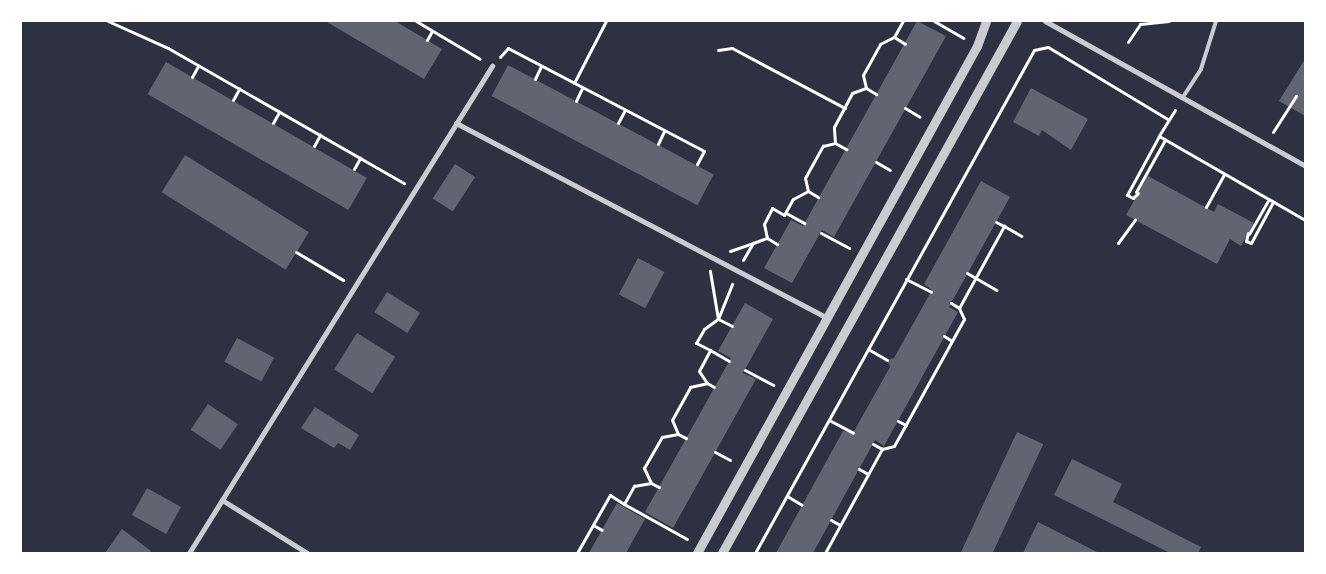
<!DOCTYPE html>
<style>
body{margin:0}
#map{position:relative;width:1326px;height:574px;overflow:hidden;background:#2d3142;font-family:"PT Sans",sans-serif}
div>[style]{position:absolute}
.building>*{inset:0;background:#626471;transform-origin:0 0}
.path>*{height:3px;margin:-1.5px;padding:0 1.5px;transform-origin:1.5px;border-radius:1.5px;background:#fff}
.service>*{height:4px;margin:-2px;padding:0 2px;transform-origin:2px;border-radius:2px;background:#caccd0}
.minor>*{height:5px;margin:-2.5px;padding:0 2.5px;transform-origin:2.5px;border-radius:2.5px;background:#caccd0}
.tertiary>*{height:9px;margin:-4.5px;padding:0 4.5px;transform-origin:4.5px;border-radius:4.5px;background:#caccd0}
span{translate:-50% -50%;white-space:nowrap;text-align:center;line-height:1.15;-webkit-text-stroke:5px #fff;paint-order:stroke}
.frame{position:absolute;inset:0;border:22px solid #fff;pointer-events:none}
</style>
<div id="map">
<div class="building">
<div style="clip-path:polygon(325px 21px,395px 21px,442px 49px,424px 79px)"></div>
<div style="clip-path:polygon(917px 21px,946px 36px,834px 237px,822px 230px,792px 283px,764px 268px,791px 220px,803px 226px)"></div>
<div style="clip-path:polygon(1305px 59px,1305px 116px,1279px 101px)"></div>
<div style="left:166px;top:62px;width:232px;height:37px;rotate:30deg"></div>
<div style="left:508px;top:65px;width:233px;height:35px;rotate:28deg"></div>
<div style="clip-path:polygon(1031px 88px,1088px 119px,1071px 150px,1042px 130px,1039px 136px,1013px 122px)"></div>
<div style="left:185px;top:155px;width:146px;height:44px;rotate:32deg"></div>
<div style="left:455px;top:164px;width:24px;height:41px;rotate:33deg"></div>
<div style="clip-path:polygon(1148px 176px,1214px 212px,1218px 204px,1254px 223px,1241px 246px,1230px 239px,1217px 264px,1126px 215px)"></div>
<div style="clip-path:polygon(981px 181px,1010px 197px,949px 307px,958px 312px,884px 446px,875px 440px,813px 553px,776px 553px,843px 431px,853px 433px,890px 367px,887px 360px,894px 358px,932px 290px,924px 284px)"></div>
<div style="left:638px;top:258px;width:30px;height:41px;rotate:28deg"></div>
<div style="left:387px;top:292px;width:39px;height:24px;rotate:32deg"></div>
<div style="clip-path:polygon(745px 303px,773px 319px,743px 373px,756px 379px,673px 528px,645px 512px,731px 358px,718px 351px)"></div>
<div style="left:357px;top:333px;width:45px;height:43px;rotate:32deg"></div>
<div style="left:237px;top:338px;width:42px;height:27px;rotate:28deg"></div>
<div style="left:208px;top:404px;width:36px;height:31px;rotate:34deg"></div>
<div style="clip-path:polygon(315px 407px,359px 435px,350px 450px,338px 443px,334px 448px,301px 428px)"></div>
<div style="left:1017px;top:432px;width:29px;height:133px;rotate:25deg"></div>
<div style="clip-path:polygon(1072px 459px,1122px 484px,1113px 502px,1201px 547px,1198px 553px,1170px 553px,1054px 495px)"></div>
<div style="left:147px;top:488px;width:39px;height:31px;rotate:29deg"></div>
<div style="clip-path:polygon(617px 503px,645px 519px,626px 553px,589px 553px)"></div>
<div style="clip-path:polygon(1038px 522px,1099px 553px,1023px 553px)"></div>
<div style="clip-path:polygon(122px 529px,151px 551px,149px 553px,105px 553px)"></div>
</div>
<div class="path">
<div style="left:108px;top:21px;width:66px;rotate:24.2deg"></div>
<div style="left:168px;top:48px;width:272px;rotate:29.8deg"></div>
<div style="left:416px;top:21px;width:74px;rotate:30.7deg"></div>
<div style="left:934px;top:21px;width:34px;rotate:30deg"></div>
<div style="left:894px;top:37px;width:18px;rotate:-61deg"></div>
<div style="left:427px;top:40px;width:10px;rotate:-61deg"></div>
<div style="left:1128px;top:42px;width:22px;rotate:-56deg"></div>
<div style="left:1140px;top:24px;width:29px;rotate:-6deg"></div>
<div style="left:718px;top:50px;width:14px;rotate:-8deg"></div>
<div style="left:732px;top:48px;width:128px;rotate:28deg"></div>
<div style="left:500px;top:57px;width:12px;rotate:-48deg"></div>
<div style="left:508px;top:48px;width:221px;rotate:27.7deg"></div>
<div style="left:704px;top:151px;width:15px;rotate:118deg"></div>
<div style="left:192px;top:77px;width:13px;rotate:-61deg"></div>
<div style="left:535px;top:79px;width:14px;rotate:-65deg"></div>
<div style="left:574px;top:83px;width:70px;rotate:-62.7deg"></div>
<div style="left:866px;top:88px;width:12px;rotate:31deg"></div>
<div style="left:233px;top:100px;width:13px;rotate:-61deg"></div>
<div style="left:576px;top:101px;width:14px;rotate:-65deg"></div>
<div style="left:905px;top:108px;width:17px;rotate:31deg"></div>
<div style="left:1175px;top:110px;width:31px;rotate:122deg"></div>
<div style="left:1159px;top:136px;width:168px;rotate:29.9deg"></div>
<div style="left:273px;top:123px;width:13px;rotate:-61deg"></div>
<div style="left:618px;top:123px;width:15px;rotate:-62deg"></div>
<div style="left:1273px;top:132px;width:43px;rotate:-57.4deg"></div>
<div style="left:835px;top:143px;width:13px;rotate:29deg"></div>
<div style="left:658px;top:144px;width:14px;rotate:-65deg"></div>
<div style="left:314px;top:146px;width:13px;rotate:-61deg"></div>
<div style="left:876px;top:162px;width:16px;rotate:30deg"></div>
<div style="left:354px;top:169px;width:13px;rotate:-61deg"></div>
<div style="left:808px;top:191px;width:12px;rotate:31deg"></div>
<div style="left:1136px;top:192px;width:60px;rotate:-60.9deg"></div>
<div style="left:1138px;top:193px;width:7px;rotate:135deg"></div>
<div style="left:1133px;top:198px;width:7px;rotate:-153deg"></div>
<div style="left:1127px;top:195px;width:67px;rotate:-61.5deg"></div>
<div style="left:1206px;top:207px;width:38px;rotate:-61deg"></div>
<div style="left:786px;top:213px;width:21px;rotate:29deg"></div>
<div style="left:996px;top:222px;width:9px;rotate:27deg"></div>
<div style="left:821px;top:233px;width:32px;rotate:28deg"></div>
<div style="left:1248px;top:233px;width:8px;rotate:104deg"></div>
<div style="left:1246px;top:241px;width:5px;rotate:22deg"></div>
<div style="left:1251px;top:243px;width:47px;rotate:-61.8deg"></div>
<div style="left:1249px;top:234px;width:40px;rotate:-60.3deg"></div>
<div style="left:767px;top:238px;width:12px;rotate:31deg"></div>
<div style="left:1118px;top:243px;width:29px;rotate:-54deg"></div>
<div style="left:730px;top:251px;width:24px;rotate:-19deg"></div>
<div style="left:296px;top:252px;width:55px;rotate:30.8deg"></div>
<div style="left:743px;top:260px;width:20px;rotate:-60deg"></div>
<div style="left:753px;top:243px;width:15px;rotate:-20deg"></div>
<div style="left:767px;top:238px;width:14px;rotate:-102deg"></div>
<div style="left:764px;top:224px;width:18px;rotate:-63deg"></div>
<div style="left:772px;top:208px;width:14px;rotate:30deg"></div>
<div style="left:784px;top:215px;width:18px;rotate:-61deg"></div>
<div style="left:793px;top:199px;width:17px;rotate:-28deg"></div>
<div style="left:808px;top:191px;width:13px;rotate:-103deg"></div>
<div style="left:805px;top:178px;width:37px;rotate:-61deg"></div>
<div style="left:823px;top:146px;width:12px;rotate:-14deg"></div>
<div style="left:835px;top:143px;width:16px;rotate:-94deg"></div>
<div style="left:834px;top:127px;width:38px;rotate:-62deg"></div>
<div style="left:852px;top:93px;width:15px;rotate:-20deg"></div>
<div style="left:866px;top:88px;width:13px;rotate:-103deg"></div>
<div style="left:863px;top:75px;width:35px;rotate:-61deg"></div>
<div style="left:880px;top:44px;width:16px;rotate:-27deg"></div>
<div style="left:894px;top:37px;width:13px;rotate:32deg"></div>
<div style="left:967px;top:273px;width:34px;rotate:30deg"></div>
<div style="left:906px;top:279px;width:28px;rotate:27deg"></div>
<div style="left:951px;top:303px;width:9px;rotate:32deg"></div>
<div style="left:732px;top:326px;width:16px;rotate:-153deg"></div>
<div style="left:718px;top:319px;width:38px;rotate:-68deg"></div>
<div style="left:944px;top:336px;width:9px;rotate:32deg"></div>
<div style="left:868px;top:349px;width:22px;rotate:30deg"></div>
<div style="left:710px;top:350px;width:22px;rotate:30deg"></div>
<div style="left:745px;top:370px;width:32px;rotate:28deg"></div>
<div style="left:707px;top:383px;width:8px;rotate:30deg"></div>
<div style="left:829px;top:420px;width:27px;rotate:28deg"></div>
<div style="left:898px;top:421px;width:9px;rotate:27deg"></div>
<div style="left:678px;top:434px;width:9px;rotate:27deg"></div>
<div style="left:873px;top:444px;width:10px;rotate:29deg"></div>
<div style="left:715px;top:452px;width:17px;rotate:28deg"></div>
<div style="left:859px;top:469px;width:10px;rotate:29deg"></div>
<div style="left:651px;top:483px;width:9px;rotate:27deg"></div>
<div style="left:787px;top:496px;width:17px;rotate:31deg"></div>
<div style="left:624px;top:504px;width:72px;rotate:29.1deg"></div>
<div style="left:831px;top:520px;width:10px;rotate:29deg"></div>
<div style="left:593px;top:525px;width:10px;rotate:29deg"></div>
<div style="left:577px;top:553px;width:67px;rotate:-60.4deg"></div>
<div style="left:610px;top:495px;width:17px;rotate:33deg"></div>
<div style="left:624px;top:504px;width:21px;rotate:-61deg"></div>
<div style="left:634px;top:486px;width:17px;rotate:-10deg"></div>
<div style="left:651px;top:483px;width:17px;rotate:-115deg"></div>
<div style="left:644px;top:468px;width:36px;rotate:-60deg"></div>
<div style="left:662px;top:437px;width:16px;rotate:-11deg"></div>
<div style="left:678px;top:434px;width:15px;rotate:-113deg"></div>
<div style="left:672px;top:420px;width:38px;rotate:-61deg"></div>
<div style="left:690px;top:387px;width:17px;rotate:-13deg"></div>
<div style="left:707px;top:383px;width:14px;rotate:-124deg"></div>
<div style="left:699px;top:371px;width:24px;rotate:-62deg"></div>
<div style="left:710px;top:350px;width:16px;rotate:-153deg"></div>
<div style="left:696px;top:343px;width:16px;rotate:-60deg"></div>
<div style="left:704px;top:329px;width:17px;rotate:-36deg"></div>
<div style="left:718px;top:319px;width:49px;rotate:-99.5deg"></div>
<div style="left:755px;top:553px;width:575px;rotate:-60.98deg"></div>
<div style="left:1034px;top:50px;width:14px;rotate:-12deg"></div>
<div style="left:1048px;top:47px;width:141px;rotate:31.1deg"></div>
<div style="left:825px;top:553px;width:119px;rotate:-61.3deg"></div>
<div style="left:882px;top:449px;width:12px;rotate:-14deg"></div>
<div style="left:894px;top:446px;width:145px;rotate:-61.1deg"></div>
<div style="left:964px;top:319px;width:12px;rotate:-114deg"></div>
<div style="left:959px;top:308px;width:94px;rotate:-61.2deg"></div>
<div style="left:1004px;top:226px;width:20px;rotate:30deg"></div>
</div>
<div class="service">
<div style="left:1183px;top:97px;width:33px;rotate:-57deg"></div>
<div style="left:1201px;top:69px;width:50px;rotate:-72.6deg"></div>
</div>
<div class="minor">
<div style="left:1045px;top:21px;width:298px;rotate:29.1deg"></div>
<div style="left:456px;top:123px;width:419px;rotate:27.7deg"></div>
<div style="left:222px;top:500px;width:100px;rotate:31.9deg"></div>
<div style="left:189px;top:553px;width:574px;rotate:-58.11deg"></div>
</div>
<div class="tertiary">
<div style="left:697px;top:553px;width:579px;rotate:-61.09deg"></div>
<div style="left:977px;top:46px;width:27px;rotate:-70deg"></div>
<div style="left:722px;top:553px;width:608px;rotate:-60.99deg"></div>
</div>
<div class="frame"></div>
</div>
